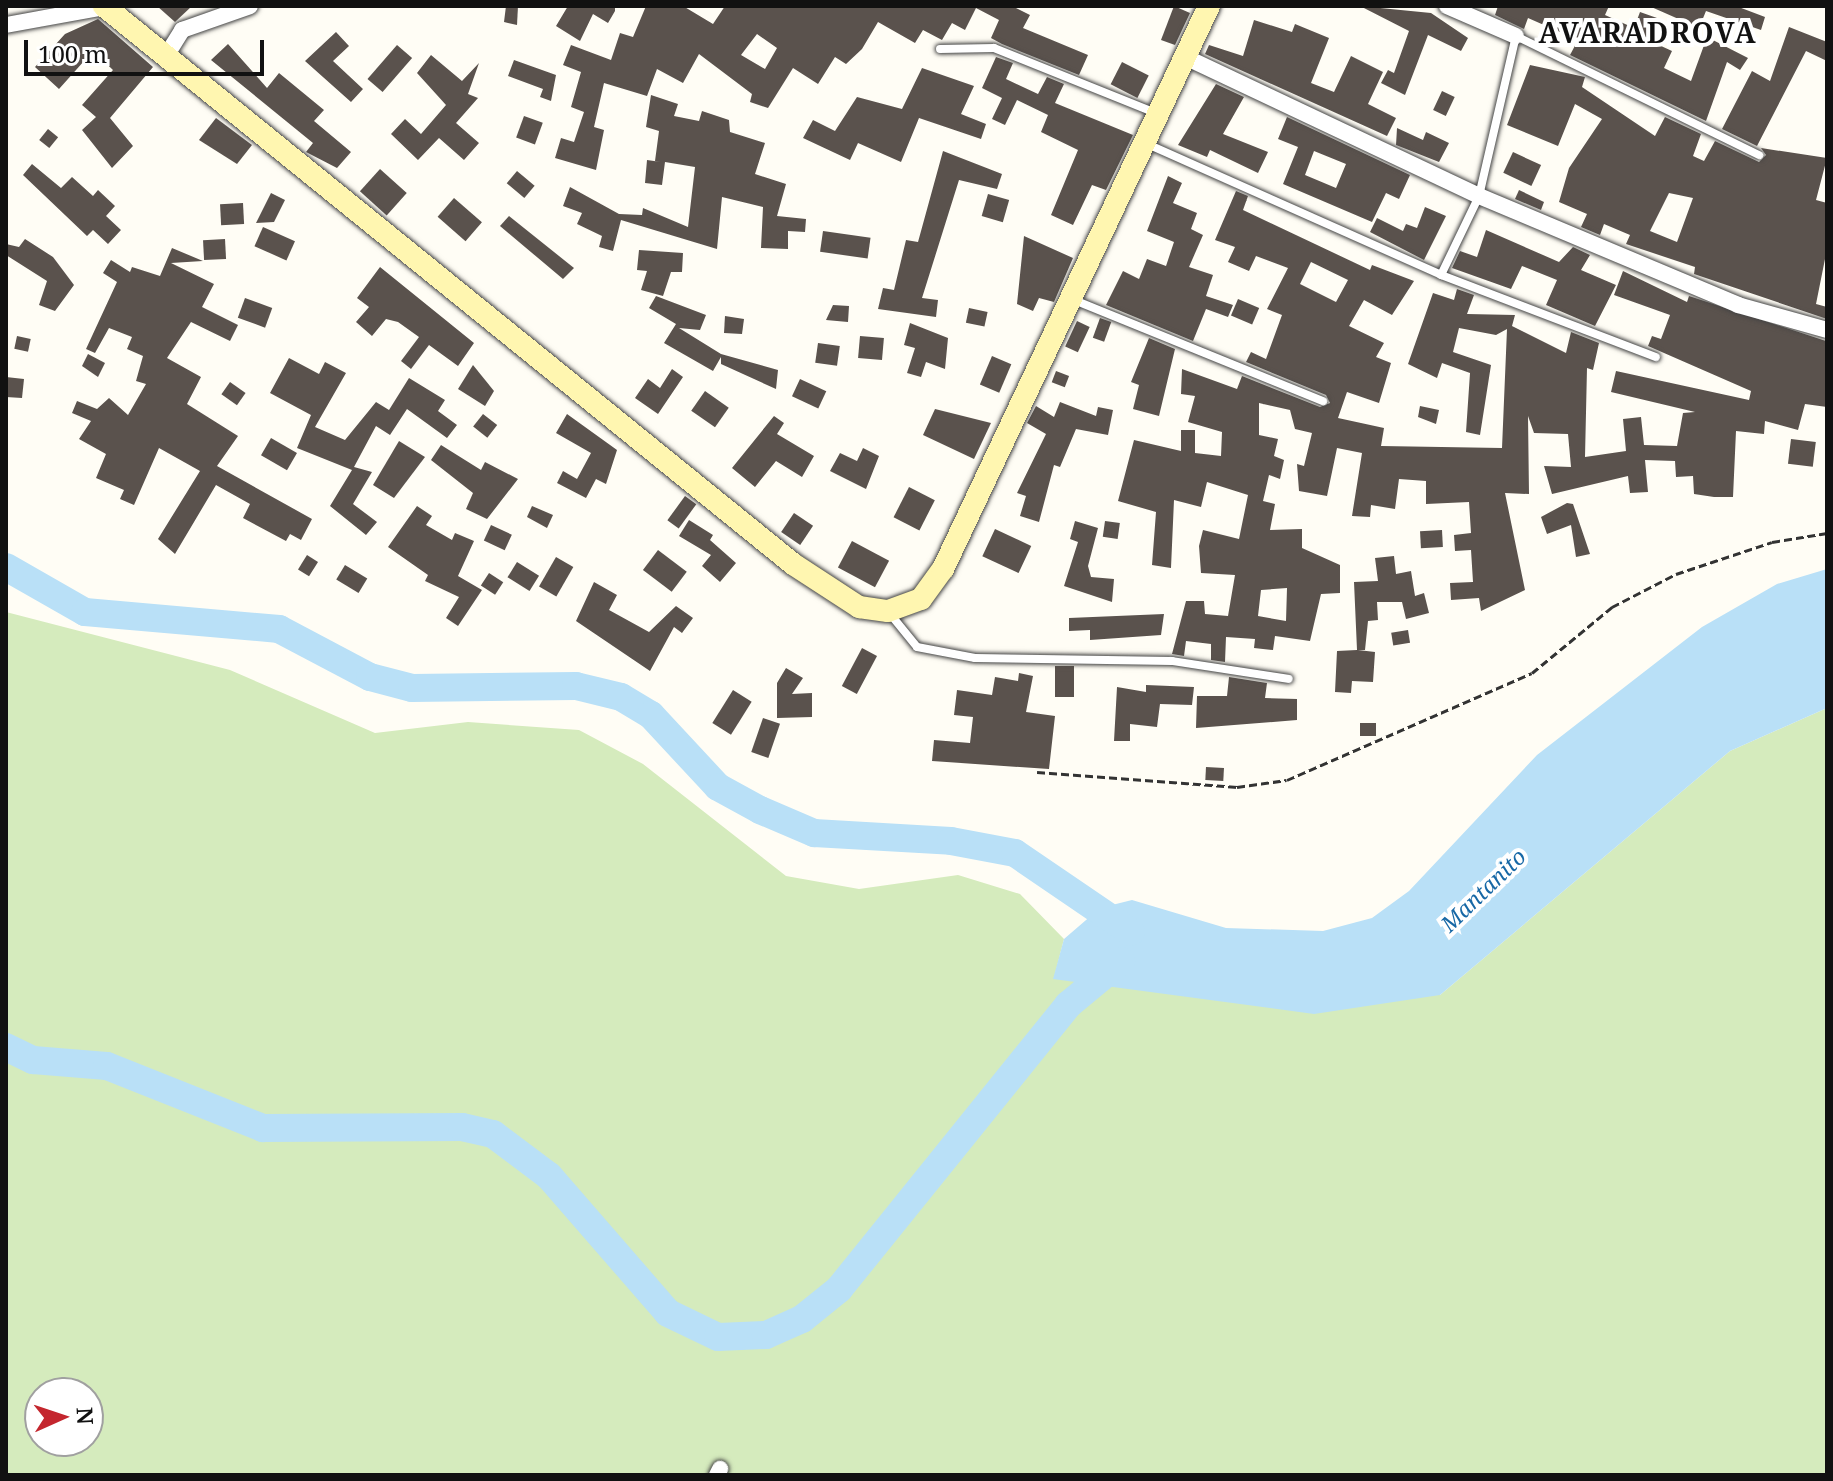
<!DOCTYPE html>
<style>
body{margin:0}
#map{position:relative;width:1833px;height:1481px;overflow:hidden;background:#fffdf5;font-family:"Noto Serif",serif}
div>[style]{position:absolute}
.green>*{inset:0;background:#d5ebbd}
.water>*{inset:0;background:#b9e0f7}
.river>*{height:28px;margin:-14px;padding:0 14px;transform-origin:14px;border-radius:14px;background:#b9e0f7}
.building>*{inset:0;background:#5a524d;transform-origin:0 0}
.path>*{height:3px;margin-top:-1.5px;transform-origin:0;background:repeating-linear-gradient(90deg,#333 0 8px,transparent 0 12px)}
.roads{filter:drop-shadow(0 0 2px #444) drop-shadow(0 0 2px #444)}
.lane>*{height:8px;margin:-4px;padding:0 4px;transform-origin:4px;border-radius:4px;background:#fff}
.street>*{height:16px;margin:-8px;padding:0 8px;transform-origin:8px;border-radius:8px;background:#fff}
.secondary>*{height:22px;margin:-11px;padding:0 11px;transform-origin:11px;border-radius:11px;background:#fff6b0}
span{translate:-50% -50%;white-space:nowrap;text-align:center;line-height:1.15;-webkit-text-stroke:8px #fff;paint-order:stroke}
.water-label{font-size:22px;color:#1768a6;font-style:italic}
.district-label{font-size:28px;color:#111;font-weight:700;letter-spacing:2px}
.frame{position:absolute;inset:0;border:8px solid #111;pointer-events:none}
.north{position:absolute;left:24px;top:1377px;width:80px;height:80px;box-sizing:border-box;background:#fff;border:2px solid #a0a0a0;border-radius:50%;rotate:87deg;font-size:22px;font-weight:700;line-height:32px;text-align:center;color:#111}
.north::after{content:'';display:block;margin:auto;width:28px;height:36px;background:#c4262e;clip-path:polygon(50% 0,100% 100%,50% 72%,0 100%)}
.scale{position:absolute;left:24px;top:40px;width:240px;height:36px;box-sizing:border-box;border:4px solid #111;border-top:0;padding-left:10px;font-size:24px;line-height:28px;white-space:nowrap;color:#111;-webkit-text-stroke:6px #fff;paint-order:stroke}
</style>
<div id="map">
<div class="green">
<div style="clip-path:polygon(evenodd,6px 612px,230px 670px,375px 733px,468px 722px,579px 730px,643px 764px,786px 876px,859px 889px,958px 875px,1020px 894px,1064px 939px,1054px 978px,1440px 995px,1730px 751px,1827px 708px,1827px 1475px,6px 1475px,6px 612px,40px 1393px,88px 1393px,88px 1441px,40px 1441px,40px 1393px)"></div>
</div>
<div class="water">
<div style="clip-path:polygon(1827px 569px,1827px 708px,1730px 751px,1440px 995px,1314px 1014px,1053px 979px,1064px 939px,1100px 908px,1132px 900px,1226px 928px,1323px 931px,1372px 918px,1409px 891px,1537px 755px,1702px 627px,1777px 584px)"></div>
</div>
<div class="river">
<div style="left:6px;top:567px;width:91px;rotate:29.7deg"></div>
<div style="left:85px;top:612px;width:195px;rotate:5deg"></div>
<div style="left:279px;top:629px;width:103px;rotate:27.8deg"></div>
<div style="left:370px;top:677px;width:43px;rotate:14.7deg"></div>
<div style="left:412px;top:688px;width:164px;rotate:-0.7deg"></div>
<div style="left:576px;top:686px;width:46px;rotate:13.7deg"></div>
<div style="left:621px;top:697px;width:35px;rotate:31deg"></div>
<div style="left:651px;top:715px;width:98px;rotate:47.1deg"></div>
<div style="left:718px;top:787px;width:48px;rotate:28.7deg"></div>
<div style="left:760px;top:810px;width:59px;rotate:23.1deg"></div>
<div style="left:814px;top:833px;width:137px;rotate:3.3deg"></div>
<div style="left:951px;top:841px;width:65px;rotate:10.6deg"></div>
<div style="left:1015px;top:853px;width:140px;rotate:34.3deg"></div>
<div style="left:6px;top:1047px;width:30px;rotate:26deg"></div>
<div style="left:33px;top:1060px;width:74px;rotate:4.6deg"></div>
<div style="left:107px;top:1066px;width:168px;rotate:21.7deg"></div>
<div style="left:263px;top:1128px;width:199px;rotate:-0.3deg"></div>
<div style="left:462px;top:1127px;width:32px;rotate:13deg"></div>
<div style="left:493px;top:1134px;width:70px;rotate:36.9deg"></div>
<div style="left:549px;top:1176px;width:181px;rotate:49deg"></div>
<div style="left:668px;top:1313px;width:55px;rotate:25.6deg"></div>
<div style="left:718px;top:1337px;width:48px;rotate:-2.4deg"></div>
<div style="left:766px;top:1335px;width:39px;rotate:-24deg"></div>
<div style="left:802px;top:1319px;width:48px;rotate:-39deg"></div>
<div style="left:839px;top:1289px;width:365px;rotate:-51.1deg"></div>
<div style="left:1068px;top:1005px;width:69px;rotate:-39.7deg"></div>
</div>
<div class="building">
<div style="clip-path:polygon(157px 6px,192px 6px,175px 22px)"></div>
<div style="clip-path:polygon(506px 6px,518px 6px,517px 25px,504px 22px)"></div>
<div style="clip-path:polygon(568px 6px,615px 6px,615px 11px,608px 23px,593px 14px,580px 41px,556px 26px)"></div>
<div style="clip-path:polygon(evenodd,646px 6px,683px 6px,713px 24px,725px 6px,1012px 6px,1030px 15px,1023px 28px,1088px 55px,1079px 75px,1002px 44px,991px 38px,999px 20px,976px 8px,965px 30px,952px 23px,942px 40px,923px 30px,915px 43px,878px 22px,862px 49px,846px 64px,835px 57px,818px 84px,793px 68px,768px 108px,750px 102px,752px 94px,699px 54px,683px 83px,657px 69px,647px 96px,604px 83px,594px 127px,604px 130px,596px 170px,555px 158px,561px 138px,574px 142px,584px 112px,571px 107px,581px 72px,563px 65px,571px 45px,611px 60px,620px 33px,633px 37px,646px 6px,757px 34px,777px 48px,765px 69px,741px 55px,757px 34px)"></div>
<div style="clip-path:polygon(1174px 6px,1190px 13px,1175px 45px,1161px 40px)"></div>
<div style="clip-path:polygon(1360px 6px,1431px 13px,1468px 38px,1461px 51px,1428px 35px,1405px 95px,1381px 83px,1388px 70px,1394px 73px,1409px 31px)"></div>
<div style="clip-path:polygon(1498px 6px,1609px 6px,1605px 15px,1634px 28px,1640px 12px,1657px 18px,1648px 40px,1672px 51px,1664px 68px,1691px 81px,1707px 37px,1748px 58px,1740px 70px,1727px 62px,1706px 121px,1570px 55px,1578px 40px,1528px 18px,1524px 29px,1495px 15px)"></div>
<div style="clip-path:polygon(1649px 6px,1736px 6px,1765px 17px,1761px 30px,1706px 11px,1699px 28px)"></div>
<div style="clip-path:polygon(98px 19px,153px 67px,110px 118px,133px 146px,112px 168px,82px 130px,96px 117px,82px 105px,113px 70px,93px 51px,59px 89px,35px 67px,65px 34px)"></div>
<div style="clip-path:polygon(1254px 20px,1292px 32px,1295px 24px,1329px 38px,1311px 83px,1334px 92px,1351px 56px,1383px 72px,1368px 104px,1396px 118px,1387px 136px,1205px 54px,1209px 45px,1243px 56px)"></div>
<div style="clip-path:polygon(1789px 27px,1827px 42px,1827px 61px,1806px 51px,1757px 146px,1722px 129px,1752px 71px,1770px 81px)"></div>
<div style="clip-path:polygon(336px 32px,349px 46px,333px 61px,363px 89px,351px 102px,305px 61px)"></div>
<div style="clip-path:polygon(228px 44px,267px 88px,279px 73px,324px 110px,314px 121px,351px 152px,337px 168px,306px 152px,313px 143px,211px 60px)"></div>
<div style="left:397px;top:45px;width:20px;height:45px;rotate:41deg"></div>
<div style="clip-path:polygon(431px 55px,462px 81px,479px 63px,468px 94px,478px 98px,456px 123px,479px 143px,464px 160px,439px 138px,418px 160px,391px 134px,405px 119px,421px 134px,446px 105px,417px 73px)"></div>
<div style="clip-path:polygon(996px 57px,1013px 63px,1006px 79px,1038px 94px,1047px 77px,1064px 84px,1055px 103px,1133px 135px,1106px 190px,1092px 185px,1073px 225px,1051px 215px,1078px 150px,1041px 132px,1048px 115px,1017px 100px,1005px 125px,992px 119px,1002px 98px,982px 88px)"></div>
<div style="clip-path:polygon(514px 60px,556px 75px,551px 101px,540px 97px,543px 89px,508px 76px)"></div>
<div style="left:1122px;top:62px;width:30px;height:25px;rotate:27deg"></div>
<div style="clip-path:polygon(evenodd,1530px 65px,1585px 77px,1582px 87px,1655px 136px,1665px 117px,1701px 134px,1693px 156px,1704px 161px,1715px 141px,1759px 162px,1766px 155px,1761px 148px,1827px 158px,1816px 200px,1827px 203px,1827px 249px,1816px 304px,1827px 307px,1827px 319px,1694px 274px,1695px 267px,1626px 244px,1630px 235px,1604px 224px,1600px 235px,1581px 227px,1587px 214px,1559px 202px,1569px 168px,1602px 119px,1575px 104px,1558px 146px,1507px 125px,1530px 65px,1669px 193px,1693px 198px,1677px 242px,1650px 231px,1669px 193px)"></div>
<div style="clip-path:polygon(922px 68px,974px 86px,961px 114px,986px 124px,981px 139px,919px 118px,901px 162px,858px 143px,850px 160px,803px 138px,813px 120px,835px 131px,857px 97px,902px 109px)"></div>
<div style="clip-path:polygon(1216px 84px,1244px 97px,1223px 134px,1268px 152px,1258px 173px,1210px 150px,1207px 157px,1178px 145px)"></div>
<div style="left:1442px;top:91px;width:14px;height:21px;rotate:25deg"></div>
<div style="clip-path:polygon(651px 95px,678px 104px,674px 116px,699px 121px,702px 111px,729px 120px,730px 132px,765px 143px,755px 174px,786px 184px,777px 216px,806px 219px,805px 232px,788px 231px,788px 249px,761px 248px,763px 207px,722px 197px,717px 249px,621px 220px,613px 251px,599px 247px,602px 236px,577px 224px,582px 213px,563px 206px,570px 187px,619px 214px,642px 215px,643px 208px,688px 227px,695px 167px,665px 162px,662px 185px,645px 183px,647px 160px,661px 162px,655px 161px,659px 131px,646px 127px)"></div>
<div style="left:524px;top:116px;width:20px;height:23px;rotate:20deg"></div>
<div style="clip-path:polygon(evenodd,1287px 117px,1410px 175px,1399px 199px,1386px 193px,1372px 222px,1283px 184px,1298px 147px,1278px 139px,1287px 117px,1314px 151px,1346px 164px,1336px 188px,1305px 175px,1314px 151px)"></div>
<div style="clip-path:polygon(216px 118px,252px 145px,237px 164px,199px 140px)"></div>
<div style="clip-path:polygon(1397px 128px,1423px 140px,1426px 132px,1449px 143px,1439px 162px,1396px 145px)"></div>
<div style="left:48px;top:129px;width:13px;height:14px;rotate:39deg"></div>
<div style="clip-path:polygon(943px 151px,1002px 174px,997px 189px,959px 180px,922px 298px,938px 300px,936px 317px,878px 309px,883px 288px,894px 290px,906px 240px,918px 242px)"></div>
<div style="left:1513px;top:152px;width:31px;height:23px;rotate:25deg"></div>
<div style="clip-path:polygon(32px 164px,61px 188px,72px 177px,93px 196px,98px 190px,115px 206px,106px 216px,121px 230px,108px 244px,93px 230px,87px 236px,23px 175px)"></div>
<div style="left:380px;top:169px;width:36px;height:30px;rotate:42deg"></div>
<div style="left:517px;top:171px;width:23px;height:16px;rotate:40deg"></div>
<div style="clip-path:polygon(1168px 176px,1182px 183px,1173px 203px,1197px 213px,1191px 229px,1203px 235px,1189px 267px,1213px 275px,1206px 296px,1233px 305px,1228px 317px,1206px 309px,1193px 341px,1106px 305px,1123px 271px,1139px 279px,1147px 259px,1166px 266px,1174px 242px,1147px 231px)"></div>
<div style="clip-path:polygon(1519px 190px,1544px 202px,1541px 210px,1515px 199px)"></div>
<div style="clip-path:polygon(evenodd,1236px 191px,1248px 196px,1243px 210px,1370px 270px,1372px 265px,1414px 281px,1392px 315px,1364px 300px,1349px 326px,1384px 343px,1376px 357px,1391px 363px,1379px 403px,1347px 392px,1338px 418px,1384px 428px,1381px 446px,1502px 448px,1507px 329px,1496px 335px,1459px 328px,1453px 352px,1491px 365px,1480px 435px,1466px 432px,1470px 373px,1442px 363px,1437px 378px,1408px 364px,1433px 293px,1454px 300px,1457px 289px,1474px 295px,1467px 314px,1515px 315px,1512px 326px,1566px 353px,1571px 332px,1599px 343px,1593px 370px,1587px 368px,1585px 457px,1626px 451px,1623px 419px,1641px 417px,1644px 445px,1677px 446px,1683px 413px,1695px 412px,1611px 392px,1616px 371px,1749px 400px,1751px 391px,1648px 346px,1652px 336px,1661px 339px,1670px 315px,1614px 295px,1623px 271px,1687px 302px,1689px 296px,1826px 341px,1827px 407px,1805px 404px,1798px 430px,1765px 421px,1764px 434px,1736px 431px,1733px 497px,1714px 497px,1694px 494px,1693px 476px,1676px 477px,1675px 461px,1645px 460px,1648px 492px,1630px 493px,1628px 476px,1552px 494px,1544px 466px,1571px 467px,1568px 434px,1534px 433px,1528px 416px,1529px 494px,1505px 493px,1525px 590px,1481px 611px,1479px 598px,1451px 600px,1450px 583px,1473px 582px,1471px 550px,1455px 551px,1454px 535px,1471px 533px,1469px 502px,1426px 504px,1426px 481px,1399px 479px,1395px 509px,1371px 505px,1370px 517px,1352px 516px,1362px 453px,1337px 448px,1327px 496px,1299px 491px,1297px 464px,1304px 466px,1312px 433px,1295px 429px,1290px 410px,1259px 403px,1259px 435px,1278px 439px,1274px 456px,1284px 460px,1280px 479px,1269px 475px,1263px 501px,1275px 504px,1270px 530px,1302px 529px,1302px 548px,1340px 565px,1340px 593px,1321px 594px,1310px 641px,1275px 636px,1273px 650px,1254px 648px,1255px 639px,1226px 637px,1225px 662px,1211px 660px,1211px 644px,1186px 641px,1184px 656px,1172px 654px,1186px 601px,1204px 601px,1205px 614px,1228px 616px,1235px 575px,1201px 573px,1199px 546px,1203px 530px,1239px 539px,1248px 495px,1207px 482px,1201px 507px,1174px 500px,1171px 568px,1152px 565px,1156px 512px,1118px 501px,1134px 440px,1181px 451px,1181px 430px,1195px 430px,1195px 453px,1221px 456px,1222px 432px,1188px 422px,1195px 396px,1181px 394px,1182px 369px,1237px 389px,1242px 376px,1320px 407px,1330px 403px,1326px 395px,1246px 362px,1251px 352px,1266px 359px,1282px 315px,1267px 309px,1288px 268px,1256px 256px,1249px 271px,1228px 262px,1235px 247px,1215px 240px,1236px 191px,1311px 262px,1348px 280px,1336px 302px,1300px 284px,1311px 262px,1236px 191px,1287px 588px,1286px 621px,1258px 616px,1261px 590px,1287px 588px)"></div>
<div style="clip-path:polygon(271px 193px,285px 200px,274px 222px,256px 223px)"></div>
<div style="left:988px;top:194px;width:22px;height:23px;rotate:16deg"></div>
<div style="left:454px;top:198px;width:37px;height:25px;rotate:41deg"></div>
<div style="left:243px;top:203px;width:21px;height:23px;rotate:87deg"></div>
<div style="clip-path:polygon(1425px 207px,1446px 216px,1424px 260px,1370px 232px,1377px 218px,1403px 231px,1406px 224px,1417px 228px)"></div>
<div style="clip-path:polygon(509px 216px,574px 268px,563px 279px,500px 226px)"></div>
<div style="left:263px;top:227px;width:35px;height:21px;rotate:24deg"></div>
<div style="clip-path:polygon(1486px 230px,1559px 262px,1573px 247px,1590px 255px,1581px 270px,1616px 285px,1595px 326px,1546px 305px,1557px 280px,1522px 266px,1511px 289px,1452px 268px,1460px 251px,1477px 257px)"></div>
<div style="left:823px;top:231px;width:48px;height:21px;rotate:8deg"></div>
<div style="clip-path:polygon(1024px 236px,1073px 258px,1054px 302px,1039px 298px,1033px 311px,1017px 304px)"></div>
<div style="clip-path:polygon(25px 239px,53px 257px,74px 285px,55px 311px,39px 305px,47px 281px,6px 255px,6px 244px,19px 247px)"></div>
<div style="left:225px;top:239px;width:20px;height:22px;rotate:87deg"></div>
<div style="clip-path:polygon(172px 248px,203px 261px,171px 263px,214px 284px,202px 307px,238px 325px,230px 341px,191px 322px,167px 358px,201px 377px,187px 404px,238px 436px,217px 466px,312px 519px,301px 540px,290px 534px,286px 541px,243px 518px,250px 504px,216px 485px,175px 554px,158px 539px,200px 471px,159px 448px,134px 505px,120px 499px,124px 490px,96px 478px,106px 454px,79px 439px,91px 421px,72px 413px,77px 401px,97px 409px,109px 398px,128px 415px,146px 384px,136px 381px,143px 356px,127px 349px,132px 337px,109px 328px,95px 353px,86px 349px,117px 282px,103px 273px,111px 260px,130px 272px,132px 267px,160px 276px)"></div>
<div style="clip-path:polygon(639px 250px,683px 253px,682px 272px,671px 272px,663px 296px,641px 290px,647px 271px,637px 270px)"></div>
<div style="clip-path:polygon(380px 267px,474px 343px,458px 366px,429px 345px,411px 369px,401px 361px,419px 337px,398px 322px,386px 319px,372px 336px,356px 322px,369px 307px,357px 298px)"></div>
<div style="clip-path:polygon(656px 296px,706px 315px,700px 330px,679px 328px,721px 354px,778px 370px,776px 389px,721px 364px,721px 357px,713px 371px,664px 343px,676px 324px,649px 308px)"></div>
<div style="left:245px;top:298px;width:29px;height:21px;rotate:20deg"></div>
<div style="left:1238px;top:299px;width:23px;height:18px;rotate:23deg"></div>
<div style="clip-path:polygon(833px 305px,849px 306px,848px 322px,826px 320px)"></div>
<div style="left:969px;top:308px;width:19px;height:15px;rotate:12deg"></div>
<div style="clip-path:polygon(725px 316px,744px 319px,742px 334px,724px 333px)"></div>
<div style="left:1100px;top:318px;width:12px;height:21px;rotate:20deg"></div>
<div style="left:1077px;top:321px;width:14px;height:28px;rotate:25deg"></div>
<div style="clip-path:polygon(910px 323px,948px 338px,945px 369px,926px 362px,921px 377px,907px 373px,915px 348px,904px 345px)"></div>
<div style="left:17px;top:336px;width:14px;height:13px;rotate:12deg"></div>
<div style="left:860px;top:336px;width:24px;height:22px;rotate:5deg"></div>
<div style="clip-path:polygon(1149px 338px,1175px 349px,1159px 416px,1133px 409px,1139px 385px,1131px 382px)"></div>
<div style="left:818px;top:343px;width:22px;height:20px;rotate:8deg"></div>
<div style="clip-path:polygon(88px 354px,105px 363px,98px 377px,82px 366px)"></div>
<div style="left:992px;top:356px;width:21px;height:31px;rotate:23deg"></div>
<div style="clip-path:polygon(289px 358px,319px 374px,325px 362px,346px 373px,315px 427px,345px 440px,376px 402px,389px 410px,409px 378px,445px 400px,438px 411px,457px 425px,447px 438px,407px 409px,390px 435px,376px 426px,354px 467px,372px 472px,353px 504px,377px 522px,366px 535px,330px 506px,352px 470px,297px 448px,311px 415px,270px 393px)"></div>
<div style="clip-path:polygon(473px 365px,494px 391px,485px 406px,458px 389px)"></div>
<div style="clip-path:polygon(672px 369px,683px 377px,658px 414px,635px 398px,648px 379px,660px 388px)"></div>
<div style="left:1056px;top:371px;width:14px;height:12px;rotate:21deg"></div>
<div style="clip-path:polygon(6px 377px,24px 379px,22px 398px,6px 397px)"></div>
<div style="left:800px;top:379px;width:29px;height:19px;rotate:25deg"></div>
<div style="left:230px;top:382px;width:19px;height:15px;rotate:35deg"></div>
<div style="left:705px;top:391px;width:29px;height:24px;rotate:35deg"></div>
<div style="clip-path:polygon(1060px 402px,1096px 416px,1098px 407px,1113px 410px,1108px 435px,1076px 429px,1060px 467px,1054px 465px,1039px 522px,1020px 516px,1026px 496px,1017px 493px,1046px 434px,1027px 423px,1036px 406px,1054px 417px)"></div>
<div style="clip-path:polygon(1420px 406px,1439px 410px,1436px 424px,1418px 417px)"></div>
<div style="clip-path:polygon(935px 409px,991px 423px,974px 459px,923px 435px)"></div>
<div style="left:483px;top:414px;width:18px;height:16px;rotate:38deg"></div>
<div style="clip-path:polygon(567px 414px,617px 450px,606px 484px,596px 479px,586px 498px,557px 483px,563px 471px,577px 479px,591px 453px,556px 433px)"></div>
<div style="clip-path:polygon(774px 416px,784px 423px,777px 434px,814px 456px,802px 477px,776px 461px,755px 487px,732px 468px)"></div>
<div style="left:271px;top:438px;width:30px;height:20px;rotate:30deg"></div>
<div style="left:1791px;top:439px;width:25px;height:25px;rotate:7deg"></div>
<div style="clip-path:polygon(399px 441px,425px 457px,394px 498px,373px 485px)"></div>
<div style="clip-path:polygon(441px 445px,481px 470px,485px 462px,518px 479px,487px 519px,466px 509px,473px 493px,431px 460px)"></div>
<div style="clip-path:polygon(863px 448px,879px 456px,866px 489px,830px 471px,840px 453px,857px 461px)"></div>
<div style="left:909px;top:487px;width:29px;height:34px;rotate:27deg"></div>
<div style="left:685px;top:496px;width:14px;height:30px;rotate:36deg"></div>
<div style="clip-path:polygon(1567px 503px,1573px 504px,1590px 554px,1576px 557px,1571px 525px,1547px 534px,1541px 517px)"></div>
<div style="clip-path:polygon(417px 506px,432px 516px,426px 525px,452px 540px,455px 533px,474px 541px,458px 576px,482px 590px,458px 626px,446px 618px,459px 597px,425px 581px,428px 575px,388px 547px)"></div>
<div style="clip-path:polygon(532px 506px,553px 515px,547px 528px,527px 517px)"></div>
<div style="left:794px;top:513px;width:23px;height:23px;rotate:34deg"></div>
<div style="clip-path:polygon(689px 520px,713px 535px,710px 540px,736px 563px,720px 582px,702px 566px,711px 555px,679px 536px)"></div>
<div style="clip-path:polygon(1075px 521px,1098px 528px,1088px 566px,1091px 577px,1114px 579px,1112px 602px,1064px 586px,1078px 542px,1070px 539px)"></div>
<div style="left:1105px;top:521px;width:15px;height:16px;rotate:8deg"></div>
<div style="left:491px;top:525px;width:23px;height:17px;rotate:25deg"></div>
<div style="left:995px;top:529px;width:40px;height:30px;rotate:25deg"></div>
<div style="left:1442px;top:530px;width:17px;height:22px;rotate:87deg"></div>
<div style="left:852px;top:541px;width:42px;height:30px;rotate:28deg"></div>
<div style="left:658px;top:550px;width:36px;height:25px;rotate:37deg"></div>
<div style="left:307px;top:555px;width:13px;height:17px;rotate:32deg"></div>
<div style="clip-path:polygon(1394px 556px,1396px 574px,1411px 571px,1415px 596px,1424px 593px,1429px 613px,1406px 619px,1402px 602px,1377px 602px,1378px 620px,1368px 621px,1365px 650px,1358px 650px,1375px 652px,1373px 682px,1352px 681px,1351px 693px,1335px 692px,1337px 651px,1357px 650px,1354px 582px,1378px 581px,1375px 558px)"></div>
<div style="left:556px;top:557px;width:20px;height:34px;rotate:30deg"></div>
<div style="left:517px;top:562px;width:26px;height:18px;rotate:32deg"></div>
<div style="left:345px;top:565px;width:26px;height:17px;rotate:31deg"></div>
<div style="left:489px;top:573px;width:17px;height:15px;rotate:33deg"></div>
<div style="clip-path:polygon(594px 582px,617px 595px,609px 610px,649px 632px,676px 606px,693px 618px,682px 633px,674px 627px,650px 671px,576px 621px)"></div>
<div style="clip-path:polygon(1164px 614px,1161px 635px,1090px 640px,1090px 630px,1069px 631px,1069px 618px)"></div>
<div style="left:1408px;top:630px;width:13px;height:17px;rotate:81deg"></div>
<div style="left:862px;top:648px;width:17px;height:43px;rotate:28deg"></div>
<div style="left:1055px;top:666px;width:19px;height:31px"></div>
<div style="clip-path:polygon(786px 668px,803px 678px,792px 694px,812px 693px,812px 717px,777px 718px,777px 683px)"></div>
<div style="clip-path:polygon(1019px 673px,1033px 676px,1026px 712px,1055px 716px,1049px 769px,932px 761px,934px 740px,970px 743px,973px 717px,954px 715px,957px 690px,992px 695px,995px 677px,1018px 681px)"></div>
<div style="clip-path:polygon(1229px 677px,1267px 683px,1265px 698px,1297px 699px,1297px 720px,1196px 728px,1197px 696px,1227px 696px)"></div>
<div style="clip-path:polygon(1146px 685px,1194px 687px,1192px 705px,1160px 704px,1157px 727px,1130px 724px,1130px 741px,1114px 741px,1117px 687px,1146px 692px)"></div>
<div style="left:733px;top:690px;width:22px;height:39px;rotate:32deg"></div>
<div style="left:763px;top:718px;width:18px;height:36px;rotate:19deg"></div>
<div style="left:1360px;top:723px;width:16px;height:13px"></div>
<div style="left:1206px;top:767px;width:18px;height:13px;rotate:3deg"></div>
</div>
<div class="path">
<div style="left:1037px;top:772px;width:201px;rotate:4.3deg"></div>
<div style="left:1237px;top:787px;width:50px;rotate:-8deg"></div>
<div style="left:1287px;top:780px;width:267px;rotate:-23.6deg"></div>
<div style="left:1532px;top:673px;width:104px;rotate:-39.5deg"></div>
<div style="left:1612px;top:607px;width:72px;rotate:-27.3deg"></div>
<div style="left:1676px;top:574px;width:101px;rotate:-18.4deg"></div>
<div style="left:1772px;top:542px;width:56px;rotate:-9.3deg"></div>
</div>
<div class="roads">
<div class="lane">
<div style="left:940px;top:49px;width:54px;rotate:-1.1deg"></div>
<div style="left:994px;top:48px;width:177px;rotate:21.9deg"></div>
<div style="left:1145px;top:143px;width:324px;rotate:24deg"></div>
<div style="left:1441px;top:275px;width:230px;rotate:20.9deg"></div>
<div style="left:1441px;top:275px;width:88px;rotate:-64.3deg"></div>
<div style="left:1479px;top:196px;width:164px;rotate:-77deg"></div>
<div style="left:1516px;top:36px;width:271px;rotate:26.1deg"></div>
<div style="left:1074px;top:300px;width:269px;rotate:22.1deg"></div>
<div style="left:891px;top:615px;width:41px;rotate:50.9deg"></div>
<div style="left:917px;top:647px;width:59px;rotate:10.7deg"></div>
<div style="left:975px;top:658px;width:197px;rotate:0.9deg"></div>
<div style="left:1172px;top:661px;width:118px;rotate:8.7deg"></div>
</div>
<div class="street">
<div style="left:1447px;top:6px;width:75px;rotate:23.5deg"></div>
<div style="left:6px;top:25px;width:101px;rotate:-10.3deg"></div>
<div style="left:166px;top:56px;width:31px;rotate:-58deg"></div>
<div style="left:182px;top:30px;width:72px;rotate:-19.4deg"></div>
<div style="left:1185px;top:57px;width:325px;rotate:25.3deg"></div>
<div style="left:1479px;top:196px;width:281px;rotate:22.8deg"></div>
<div style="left:1738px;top:305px;width:92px;rotate:15.7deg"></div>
<div style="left:717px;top:1475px;width:7px;rotate:-63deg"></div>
</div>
<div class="secondary">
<div style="left:104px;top:6px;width:887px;rotate:39deg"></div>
<div style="left:793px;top:564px;width:79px;rotate:33.1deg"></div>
<div style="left:859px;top:607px;width:29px;rotate:8deg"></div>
<div style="left:888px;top:611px;width:35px;rotate:-20deg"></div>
<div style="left:921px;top:599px;width:37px;rotate:-54deg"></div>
<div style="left:943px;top:569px;width:623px;rotate:-64.71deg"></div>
</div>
</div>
<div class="water-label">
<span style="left:1483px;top:890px;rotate:-44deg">Mantanito</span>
</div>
<div class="district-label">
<span style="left:1648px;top:32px">AVARADROVA</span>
</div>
<div class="frame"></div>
<div class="north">N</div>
<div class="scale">100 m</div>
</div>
